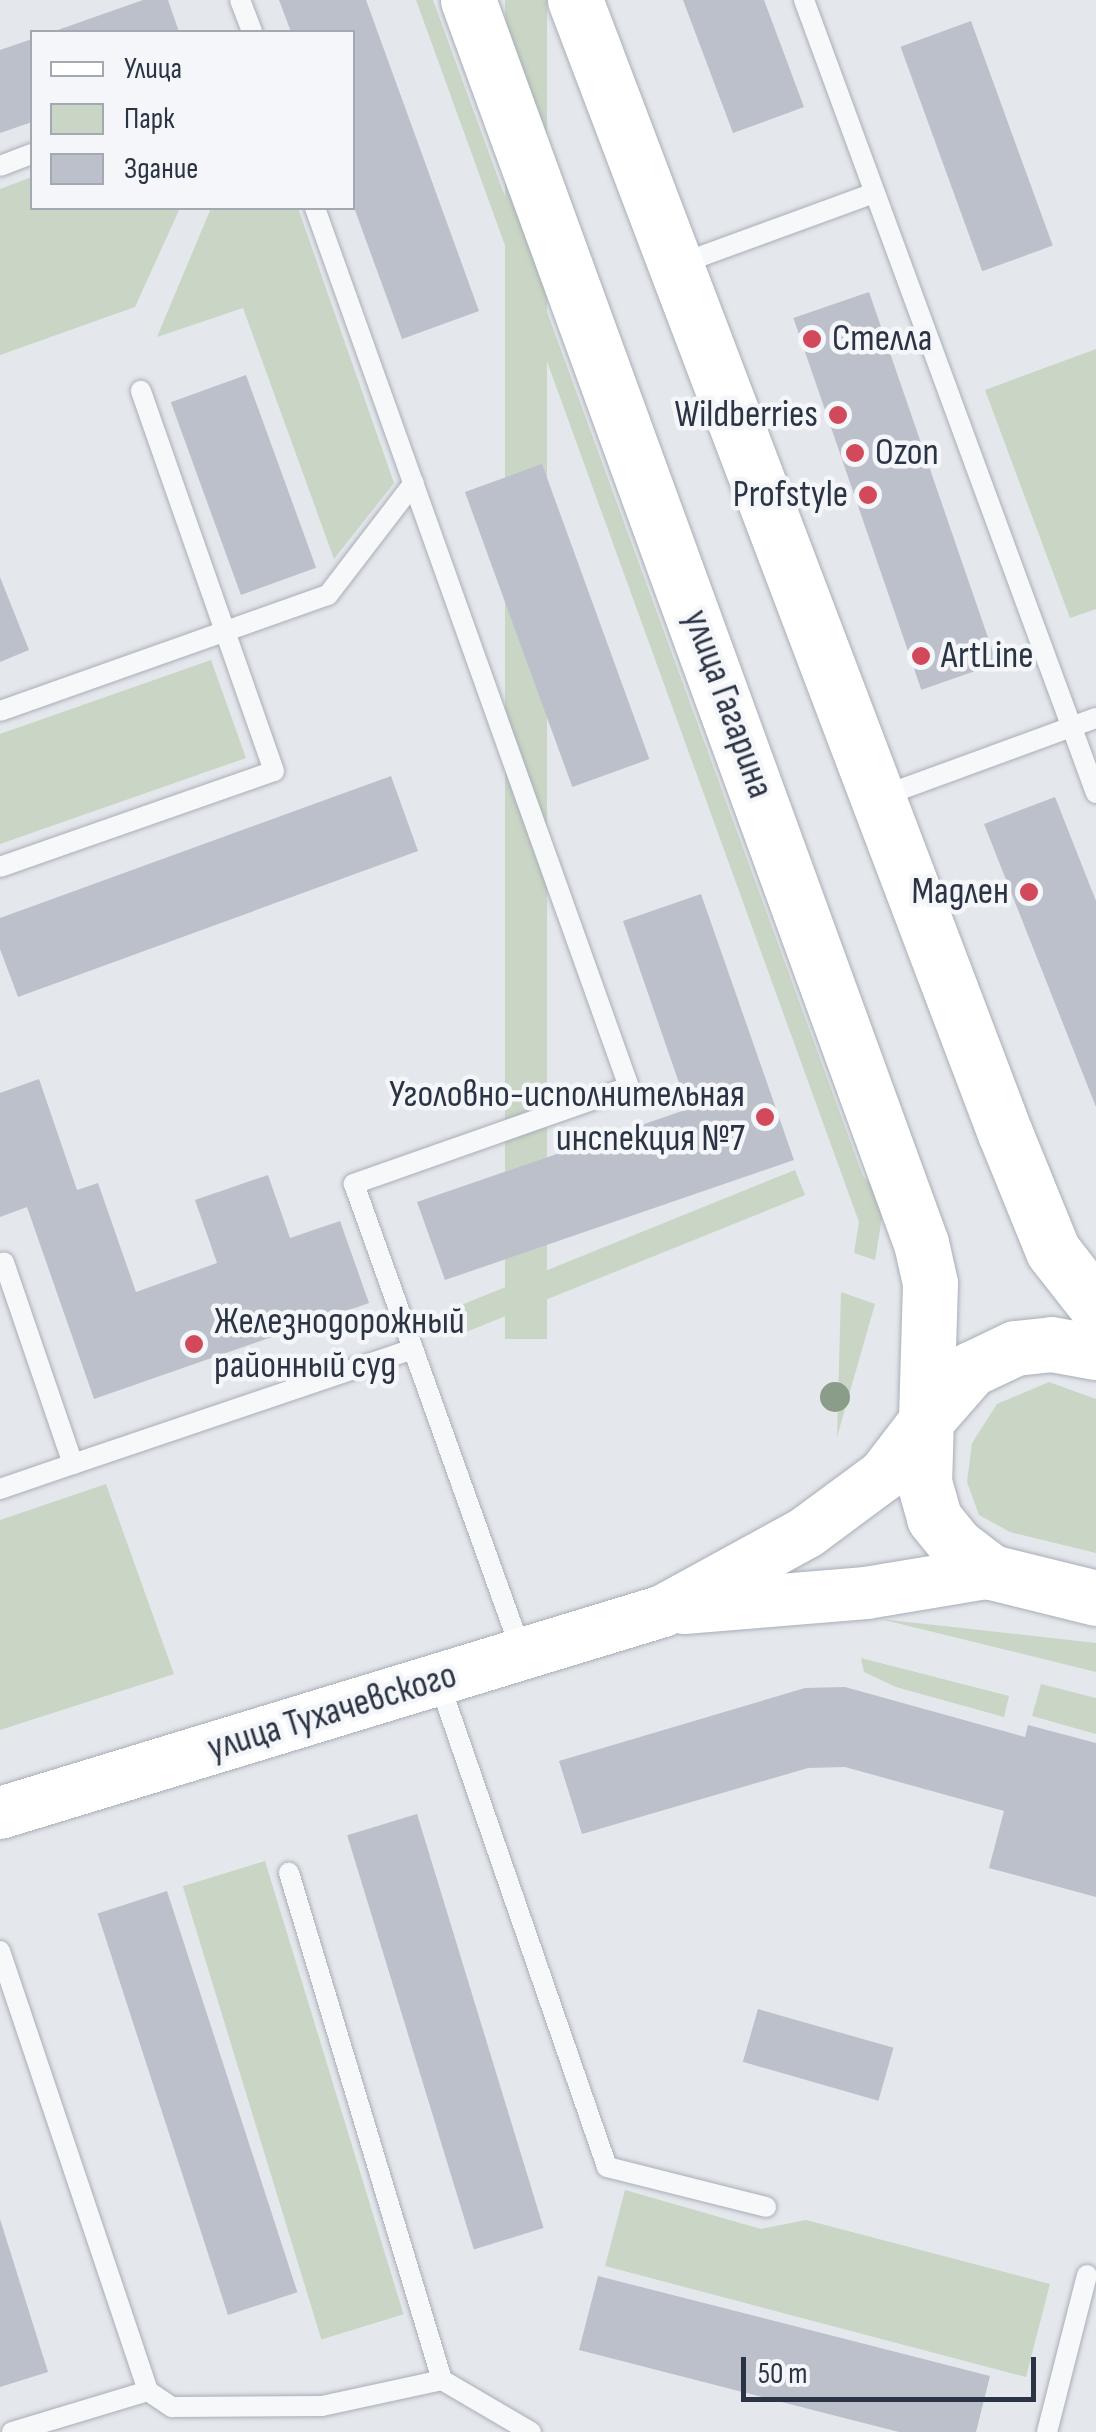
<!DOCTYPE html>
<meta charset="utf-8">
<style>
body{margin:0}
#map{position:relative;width:1096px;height:2432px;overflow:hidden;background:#e4e7ec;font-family:"Sofia Sans Condensed",sans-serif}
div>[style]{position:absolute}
.green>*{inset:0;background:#c9d6c5;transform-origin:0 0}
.building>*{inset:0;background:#bbc0ca;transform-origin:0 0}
.roads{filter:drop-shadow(0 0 2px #a9aeb7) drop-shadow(0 0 2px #a9aeb7)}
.service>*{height:20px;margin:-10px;padding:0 10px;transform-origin:10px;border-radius:10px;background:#f7f8fa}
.secondary>*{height:52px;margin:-26px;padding:0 26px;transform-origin:26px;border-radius:26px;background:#fff}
.primary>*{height:55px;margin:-27.5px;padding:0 27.5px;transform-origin:27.5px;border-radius:27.5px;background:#fff}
.trees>*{width:30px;height:30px;margin:-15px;border-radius:50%;background:#899d89}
.dots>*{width:28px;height:28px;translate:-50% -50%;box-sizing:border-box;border:5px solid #f4f6f9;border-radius:50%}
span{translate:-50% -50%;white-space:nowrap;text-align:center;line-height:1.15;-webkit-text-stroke:9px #f4f6f9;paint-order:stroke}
.poi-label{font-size:38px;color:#2b3445}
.left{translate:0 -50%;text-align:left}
.right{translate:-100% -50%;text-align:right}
.street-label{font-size:38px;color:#2b3445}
.legend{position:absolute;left:30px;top:30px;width:325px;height:180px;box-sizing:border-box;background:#f4f6f9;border:2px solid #a4a8b1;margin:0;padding:12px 18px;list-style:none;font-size:30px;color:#2b3445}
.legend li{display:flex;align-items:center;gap:20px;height:50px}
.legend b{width:50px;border:2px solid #a4a8b1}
.scale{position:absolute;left:741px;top:2357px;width:295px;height:45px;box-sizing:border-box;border:5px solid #2b3445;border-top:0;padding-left:12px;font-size:30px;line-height:35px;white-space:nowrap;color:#2b3445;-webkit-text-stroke:8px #f4f6f9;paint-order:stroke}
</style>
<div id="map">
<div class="green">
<div style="clip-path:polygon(416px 0,433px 0,863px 1176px,885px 1200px,875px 1260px,854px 1253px,859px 1222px)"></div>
<div style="left:505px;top:0;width:42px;height:1339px"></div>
<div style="clip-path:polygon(32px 177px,32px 208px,180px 208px,135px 307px,0 355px,0 189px)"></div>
<div style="clip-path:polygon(211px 208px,298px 208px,394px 483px,334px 559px,243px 308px,157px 337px)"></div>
<div style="clip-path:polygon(1096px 349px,1096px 609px,1070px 618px,985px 390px)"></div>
<div style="clip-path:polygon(211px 660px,246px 758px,0 844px,0 734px)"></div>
<div style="left:795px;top:1170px;width:27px;height:381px;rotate:68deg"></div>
<div style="clip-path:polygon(841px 1292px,875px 1304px,837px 1437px)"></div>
<div style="clip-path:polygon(1049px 1382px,1096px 1399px,1096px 1553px,1010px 1532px,979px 1515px,967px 1482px,972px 1443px,997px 1404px)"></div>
<div style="clip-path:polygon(106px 1484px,174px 1674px,0 1730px,0 1520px)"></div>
<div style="clip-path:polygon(880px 1619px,1096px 1643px,1096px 1672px)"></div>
<div style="clip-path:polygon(861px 1658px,1009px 1696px,1004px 1717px,896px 1687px,864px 1672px)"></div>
<div style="clip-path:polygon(1041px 1684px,1096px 1698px,1096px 1734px,1032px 1716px)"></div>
<div style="left:265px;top:1861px;width:474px;height:86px;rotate:73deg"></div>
<div style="clip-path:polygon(625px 2190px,761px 2229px,806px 2220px,1050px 2284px,1026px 2377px,605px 2266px)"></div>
</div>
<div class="building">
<div style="clip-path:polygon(143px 0,168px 0,179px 32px,52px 32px)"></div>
<div style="clip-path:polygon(279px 0,366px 0,479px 311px,402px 339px,352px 202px,352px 32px,291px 32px)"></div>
<div style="clip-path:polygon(683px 0,764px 0,804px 107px,733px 133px)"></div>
<div style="left:971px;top:21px;width:239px;height:75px;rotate:70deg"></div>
<div style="clip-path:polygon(32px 39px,32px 122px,0 133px,0 50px)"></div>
<div style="left:869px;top:292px;width:393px;height:80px;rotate:71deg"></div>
<div style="left:246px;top:375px;width:205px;height:80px;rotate:70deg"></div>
<div style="left:542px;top:464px;width:314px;height:82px;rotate:70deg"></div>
<div style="clip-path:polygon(0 577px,29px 650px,0 662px)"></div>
<div style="clip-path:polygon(391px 776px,418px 851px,18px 997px,0 949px,0 918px)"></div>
<div style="clip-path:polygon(1055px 797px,1096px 901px,1096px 1107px,984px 824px)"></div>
<div style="clip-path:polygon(701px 894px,794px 1160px,445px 1280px,417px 1202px,688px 1109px,623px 921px)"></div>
<div style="clip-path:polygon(39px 1079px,77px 1190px,98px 1183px,136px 1292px,217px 1263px,195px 1200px,268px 1175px,290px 1238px,340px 1221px,369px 1303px,94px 1399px,27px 1207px,0 1217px,0 1093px)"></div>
<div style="clip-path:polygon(845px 1687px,1025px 1737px,1028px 1725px,1096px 1743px,1096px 1897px,989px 1868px,1004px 1811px,845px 1767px,808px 1768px,582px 1834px,559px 1761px,805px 1688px)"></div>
<div style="left:417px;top:1814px;width:433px;height:73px;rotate:73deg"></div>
<div style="left:167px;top:1891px;width:422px;height:73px;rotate:72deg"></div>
<div style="left:758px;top:2009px;width:141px;height:55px;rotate:16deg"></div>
<div style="clip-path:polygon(0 2219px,48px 2372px,0 2387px)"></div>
<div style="clip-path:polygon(598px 2276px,990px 2376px,976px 2432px,899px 2432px,579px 2350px)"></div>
</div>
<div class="roads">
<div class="service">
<div style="left:240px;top:0;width:34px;rotate:69deg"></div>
<div style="left:804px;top:0;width:845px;rotate:69.79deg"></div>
<div style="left:0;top:166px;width:34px;rotate:-21deg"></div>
<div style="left:315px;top:208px;width:933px;rotate:70.34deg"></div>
<div style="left:629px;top:1087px;width:292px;rotate:160.6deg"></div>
<div style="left:354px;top:1184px;width:498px;rotate:70.3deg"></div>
<div style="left:680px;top:264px;width:207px;rotate:-20.1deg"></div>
<div style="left:0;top:711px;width:348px;rotate:-19.5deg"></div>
<div style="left:328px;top:595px;width:141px;rotate:-52.5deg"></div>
<div style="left:880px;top:797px;width:230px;rotate:-20.1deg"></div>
<div style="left:0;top:867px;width:290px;rotate:-19.3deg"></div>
<div style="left:274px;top:771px;width:403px;rotate:-109.3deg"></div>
<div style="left:73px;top:1464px;width:359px;rotate:-18.7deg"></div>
<div style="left:0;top:1489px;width:77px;rotate:-18.9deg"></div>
<div style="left:73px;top:1464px;width:213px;rotate:-108.9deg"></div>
<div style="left:439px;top:1682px;width:513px;rotate:70.89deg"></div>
<div style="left:607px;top:2167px;width:164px;rotate:14.1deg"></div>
<div style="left:0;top:1951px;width:464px;rotate:71.4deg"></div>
<div style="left:442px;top:2380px;width:103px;rotate:30.3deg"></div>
<div style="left:12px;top:2432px;width:142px;rotate:-16.8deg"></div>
<div style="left:148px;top:2391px;width:29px;rotate:34deg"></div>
<div style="left:172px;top:2407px;width:150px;rotate:-0.4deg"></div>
<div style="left:322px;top:2406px;width:123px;rotate:-12.2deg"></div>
<div style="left:442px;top:2380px;width:530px;rotate:-106.79deg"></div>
<div style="left:1047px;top:2432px;width:162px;rotate:-75.7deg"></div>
</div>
<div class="secondary">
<div style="left:684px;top:1608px;width:183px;rotate:-4.7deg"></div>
<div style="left:866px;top:1593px;width:127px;rotate:-9.5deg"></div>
<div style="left:0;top:1813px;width:693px;rotate:-16.94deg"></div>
<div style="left:663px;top:1611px;width:164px;rotate:-28.7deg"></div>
<div style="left:807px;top:1532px;width:96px;rotate:-36.5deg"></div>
<div style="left:884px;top:1475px;width:71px;rotate:-52.5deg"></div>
</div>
<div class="primary">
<div style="left:468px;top:0;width:1323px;rotate:69.98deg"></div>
<div style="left:921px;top:1243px;width:41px;rotate:77.3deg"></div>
<div style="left:930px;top:1283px;width:199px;rotate:91.7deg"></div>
<div style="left:924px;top:1482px;width:37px;rotate:74deg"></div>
<div style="left:934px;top:1518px;width:36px;rotate:51deg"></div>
<div style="left:957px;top:1546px;width:43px;rotate:37.4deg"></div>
<div style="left:991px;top:1572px;width:108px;rotate:13.9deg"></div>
<div style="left:575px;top:0;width:1212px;rotate:69.22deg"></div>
<div style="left:1005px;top:1133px;width:127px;rotate:67.9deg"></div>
<div style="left:1053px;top:1251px;width:70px;rotate:52deg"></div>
<div style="left:927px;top:1419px;width:67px;rotate:-48.7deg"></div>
<div style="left:971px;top:1369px;width:49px;rotate:-25.5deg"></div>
<div style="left:1015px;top:1348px;width:36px;rotate:-6deg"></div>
<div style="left:1051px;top:1344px;width:46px;rotate:10.1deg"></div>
</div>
</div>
<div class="trees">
<div style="left:835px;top:1397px"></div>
</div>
<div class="dots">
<div style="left:812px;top:339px;background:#d1495b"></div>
<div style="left:838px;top:415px;background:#d1495b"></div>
<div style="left:855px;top:453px;background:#d1495b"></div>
<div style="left:868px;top:495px;background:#d1495b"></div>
<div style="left:921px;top:656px;background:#d1495b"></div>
<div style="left:1029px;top:892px;background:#d1495b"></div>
<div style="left:765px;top:1117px;background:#d1495b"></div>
<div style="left:194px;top:1344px;background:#d1495b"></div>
</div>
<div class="poi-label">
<span class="left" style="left:832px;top:339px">Стелла</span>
<span class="right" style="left:818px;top:415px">Wildberries</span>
<span class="left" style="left:875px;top:453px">Ozon</span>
<span class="right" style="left:848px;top:495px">Profstyle</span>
<span class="left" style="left:941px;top:656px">ArtLine</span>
<span class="right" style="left:1009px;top:892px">Мадлен</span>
<span class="right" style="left:745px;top:1117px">Уголовно-исполнительная<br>инспекция №7</span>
<span class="left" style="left:214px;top:1344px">Железнодорожный<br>районный суд</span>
</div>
<div class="street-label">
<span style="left:728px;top:704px;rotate:70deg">улица Гагарина</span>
<span style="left:332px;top:1712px;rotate:-17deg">улица Тухачевского</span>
</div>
<ul class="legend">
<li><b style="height:12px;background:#fff"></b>Улица</li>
<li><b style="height:28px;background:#c9d6c5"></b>Парк</li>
<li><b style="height:28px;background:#bbc0ca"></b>Здание</li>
</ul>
<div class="scale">50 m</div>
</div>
